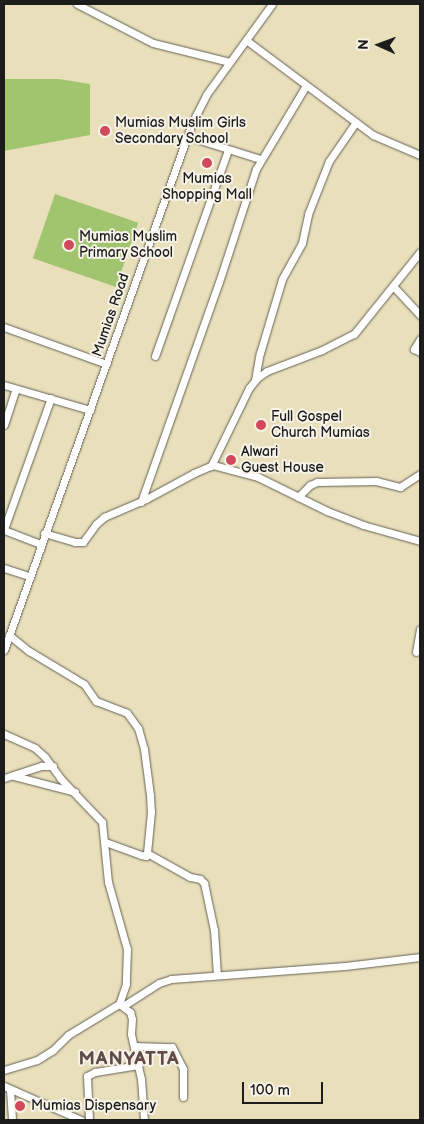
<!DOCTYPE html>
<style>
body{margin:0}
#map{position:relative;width:424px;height:1124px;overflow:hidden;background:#e9dfbb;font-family:"Balsamiq Sans",sans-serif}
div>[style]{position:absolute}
.green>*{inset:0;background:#a1c56f;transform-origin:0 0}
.roads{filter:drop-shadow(0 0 1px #646054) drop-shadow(0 0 1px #646054)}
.minor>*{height:7px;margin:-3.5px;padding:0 3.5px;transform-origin:3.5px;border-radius:3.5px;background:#fff}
.dots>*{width:14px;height:14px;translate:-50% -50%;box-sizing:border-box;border:2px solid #f7f3e8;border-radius:50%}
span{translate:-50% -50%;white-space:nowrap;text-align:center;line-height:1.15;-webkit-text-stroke:4px #f7f3e8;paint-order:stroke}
.poi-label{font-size:14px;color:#1c1c1c}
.left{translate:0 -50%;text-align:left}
.street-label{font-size:14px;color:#1c1c1c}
.district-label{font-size:19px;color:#604d4a;font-weight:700;letter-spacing:1px}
.frame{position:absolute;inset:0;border:5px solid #1c1c1c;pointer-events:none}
.north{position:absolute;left:354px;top:20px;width:50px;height:50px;-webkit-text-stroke:4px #f7f3e8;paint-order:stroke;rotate:272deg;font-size:14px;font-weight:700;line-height:20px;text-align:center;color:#1c1c1c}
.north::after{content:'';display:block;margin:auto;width:18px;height:22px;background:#1c1c1c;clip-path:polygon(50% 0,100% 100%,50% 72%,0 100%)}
.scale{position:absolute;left:242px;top:1082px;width:81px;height:22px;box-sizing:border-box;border:2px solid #1c1c1c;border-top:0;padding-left:6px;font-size:15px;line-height:18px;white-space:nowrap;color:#1c1c1c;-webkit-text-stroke:4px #f7f3e8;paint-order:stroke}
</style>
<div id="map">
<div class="green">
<div style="clip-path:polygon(4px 79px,59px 79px,90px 84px,90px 135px,4px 151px)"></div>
<div style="left:55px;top:194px;width:88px;height:68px;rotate:19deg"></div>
</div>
<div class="roads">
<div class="minor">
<div style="left:77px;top:4px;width:85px;rotate:27.2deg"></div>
<div style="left:153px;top:43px;width:79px;rotate:13.9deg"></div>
<div style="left:246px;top:40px;width:159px;rotate:36.8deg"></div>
<div style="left:373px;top:135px;width:51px;rotate:23.1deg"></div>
<div style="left:187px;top:136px;width:77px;rotate:17.5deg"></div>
<div style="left:393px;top:286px;width:40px;rotate:47deg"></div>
<div style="left:4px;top:327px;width:109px;rotate:19.8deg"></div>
<div style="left:420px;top:339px;width:12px;rotate:121deg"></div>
<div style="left:414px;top:349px;width:7px;rotate:27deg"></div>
<div style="left:155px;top:356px;width:219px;rotate:-70.5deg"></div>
<div style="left:255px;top:380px;width:27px;rotate:-80deg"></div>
<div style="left:260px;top:353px;width:77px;rotate:-73.4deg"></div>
<div style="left:282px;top:279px;width:41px;rotate:-60.9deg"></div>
<div style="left:302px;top:243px;width:30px;rotate:-78deg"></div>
<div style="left:308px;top:214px;width:57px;rotate:-68.4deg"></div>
<div style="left:329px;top:161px;width:47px;rotate:-55.3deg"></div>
<div style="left:4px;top:385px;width:90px;rotate:16.2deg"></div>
<div style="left:4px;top:425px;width:38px;rotate:-72deg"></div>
<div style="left:211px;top:466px;width:87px;rotate:-64deg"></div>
<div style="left:249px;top:388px;width:13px;rotate:-51deg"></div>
<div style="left:257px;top:378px;width:12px;rotate:-35deg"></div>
<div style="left:267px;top:371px;width:59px;rotate:-20.9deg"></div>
<div style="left:322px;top:350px;width:36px;rotate:-27deg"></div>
<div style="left:354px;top:334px;width:105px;rotate:-51.2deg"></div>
<div style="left:298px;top:497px;width:17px;rotate:-45deg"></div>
<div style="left:310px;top:485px;width:8px;rotate:-23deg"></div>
<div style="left:317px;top:482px;width:59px;rotate:-1deg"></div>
<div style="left:376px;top:481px;width:25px;rotate:14deg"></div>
<div style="left:400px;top:487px;width:24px;rotate:-33deg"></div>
<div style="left:141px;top:502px;width:233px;rotate:-70.5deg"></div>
<div style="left:219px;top:282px;width:119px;rotate:-71.9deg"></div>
<div style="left:256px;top:169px;width:96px;rotate:-59.1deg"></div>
<div style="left:4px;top:529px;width:139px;rotate:-70.3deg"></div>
<div style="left:4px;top:530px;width:39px;rotate:21deg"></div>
<div style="left:44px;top:533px;width:32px;rotate:16deg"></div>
<div style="left:75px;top:542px;width:8px"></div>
<div style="left:83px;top:542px;width:22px;rotate:-54deg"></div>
<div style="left:96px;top:524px;width:11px;rotate:-41deg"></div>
<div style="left:104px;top:517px;width:46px;rotate:-23.2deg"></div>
<div style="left:146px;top:499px;width:55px;rotate:-28.4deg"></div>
<div style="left:194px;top:473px;width:21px;rotate:-23deg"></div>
<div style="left:213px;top:465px;width:47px;rotate:14.9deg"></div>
<div style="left:258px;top:477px;width:77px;rotate:26.2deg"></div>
<div style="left:327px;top:511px;width:39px;rotate:21deg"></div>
<div style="left:363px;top:525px;width:59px;rotate:15.7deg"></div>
<div style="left:4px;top:568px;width:26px;rotate:18deg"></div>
<div style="left:9px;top:635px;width:26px;rotate:39deg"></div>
<div style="left:29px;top:651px;width:64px;rotate:31deg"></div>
<div style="left:84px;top:684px;width:21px;rotate:55deg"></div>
<div style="left:96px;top:701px;width:33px;rotate:21deg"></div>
<div style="left:127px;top:713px;width:19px;rotate:54deg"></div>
<div style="left:138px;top:728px;width:22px;rotate:74deg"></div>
<div style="left:144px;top:749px;width:46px;rotate:82.6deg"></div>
<div style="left:150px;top:795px;width:17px;rotate:87deg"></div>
<div style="left:151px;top:812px;width:41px;rotate:95.6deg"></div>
<div style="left:147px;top:853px;width:3px;rotate:108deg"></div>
<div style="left:146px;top:856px;width:5px;rotate:-169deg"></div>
<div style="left:141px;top:855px;width:38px;rotate:-160deg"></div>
<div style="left:4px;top:650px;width:560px;rotate:-70.37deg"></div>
<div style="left:192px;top:123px;width:31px;rotate:-63deg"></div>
<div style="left:206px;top:95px;width:112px;rotate:-54deg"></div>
<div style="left:416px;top:652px;width:23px;rotate:-80deg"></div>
<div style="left:4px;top:734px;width:34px;rotate:24deg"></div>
<div style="left:35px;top:748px;width:13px;rotate:42deg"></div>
<div style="left:45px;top:757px;width:26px;rotate:54deg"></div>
<div style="left:60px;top:778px;width:61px;rotate:46.3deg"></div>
<div style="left:102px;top:822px;width:60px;rotate:84.3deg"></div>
<div style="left:108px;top:882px;width:70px;rotate:74.2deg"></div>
<div style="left:127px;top:949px;width:35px;rotate:92deg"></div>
<div style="left:126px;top:984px;width:21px;rotate:109deg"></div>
<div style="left:14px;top:776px;width:63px;rotate:14.7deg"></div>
<div style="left:4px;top:778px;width:40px;rotate:-18deg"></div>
<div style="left:42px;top:766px;width:11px"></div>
<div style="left:147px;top:853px;width:49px;rotate:29.2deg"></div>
<div style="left:190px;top:877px;width:10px;rotate:11deg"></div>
<div style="left:200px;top:879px;width:6px;rotate:45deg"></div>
<div style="left:204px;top:883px;width:48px;rotate:78deg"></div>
<div style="left:214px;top:930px;width:45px;rotate:86.2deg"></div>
<div style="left:123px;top:1006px;width:43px;rotate:-32.6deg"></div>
<div style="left:159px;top:983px;width:13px;rotate:-18deg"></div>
<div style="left:171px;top:979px;width:174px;rotate:-4.3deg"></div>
<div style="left:345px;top:966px;width:76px;rotate:-6.8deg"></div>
<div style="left:135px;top:1046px;width:37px;rotate:2deg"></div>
<div style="left:172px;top:1047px;width:25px;rotate:63deg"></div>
<div style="left:183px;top:1069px;width:28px;rotate:90deg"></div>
<div style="left:4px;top:1070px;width:34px;rotate:-17deg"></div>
<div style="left:37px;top:1060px;width:19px;rotate:-32deg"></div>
<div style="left:53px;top:1050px;width:21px;rotate:-45deg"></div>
<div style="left:68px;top:1035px;width:60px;rotate:-31.3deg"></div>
<div style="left:119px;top:1004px;width:14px;rotate:36deg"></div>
<div style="left:130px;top:1012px;width:7px;rotate:74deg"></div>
<div style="left:132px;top:1019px;width:15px;rotate:94deg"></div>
<div style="left:131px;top:1034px;width:46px;rotate:77.5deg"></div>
<div style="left:141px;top:1079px;width:41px;rotate:85.8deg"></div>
<div style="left:4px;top:1086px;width:84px;rotate:23.8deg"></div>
<div style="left:10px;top:1090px;width:30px;rotate:86deg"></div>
<div style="left:89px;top:1120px;width:44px;rotate:-92.6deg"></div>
<div style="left:87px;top:1076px;width:9px;rotate:-27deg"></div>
<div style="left:95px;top:1072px;width:44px;rotate:-9.2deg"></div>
</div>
</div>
<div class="dots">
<div style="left:105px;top:131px;background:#d1495b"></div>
<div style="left:207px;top:163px;background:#d1495b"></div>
<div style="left:69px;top:245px;background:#d1495b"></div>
<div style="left:261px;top:425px;background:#d1495b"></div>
<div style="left:231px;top:460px;background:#d1495b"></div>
<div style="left:20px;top:1106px;background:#d1495b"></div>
</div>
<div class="poi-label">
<span class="left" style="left:115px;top:131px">Mumias Muslim Girls<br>Secondary School</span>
<span style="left:207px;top:187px">Mumias<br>Shopping Mall</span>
<span class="left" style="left:79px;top:245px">Mumias Muslim<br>Primary School</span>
<span class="left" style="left:271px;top:425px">Full Gospel<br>Church Mumias</span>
<span class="left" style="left:241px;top:460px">Alwari<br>Guest House</span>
<span class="left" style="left:31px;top:1106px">Mumias Dispensary</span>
</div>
<div class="street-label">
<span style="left:111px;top:315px;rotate:-71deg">Mumias Road</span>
</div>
<div class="district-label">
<span style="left:129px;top:1060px">MANYATTA</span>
</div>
<div class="frame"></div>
<div class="north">N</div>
<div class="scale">100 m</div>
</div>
